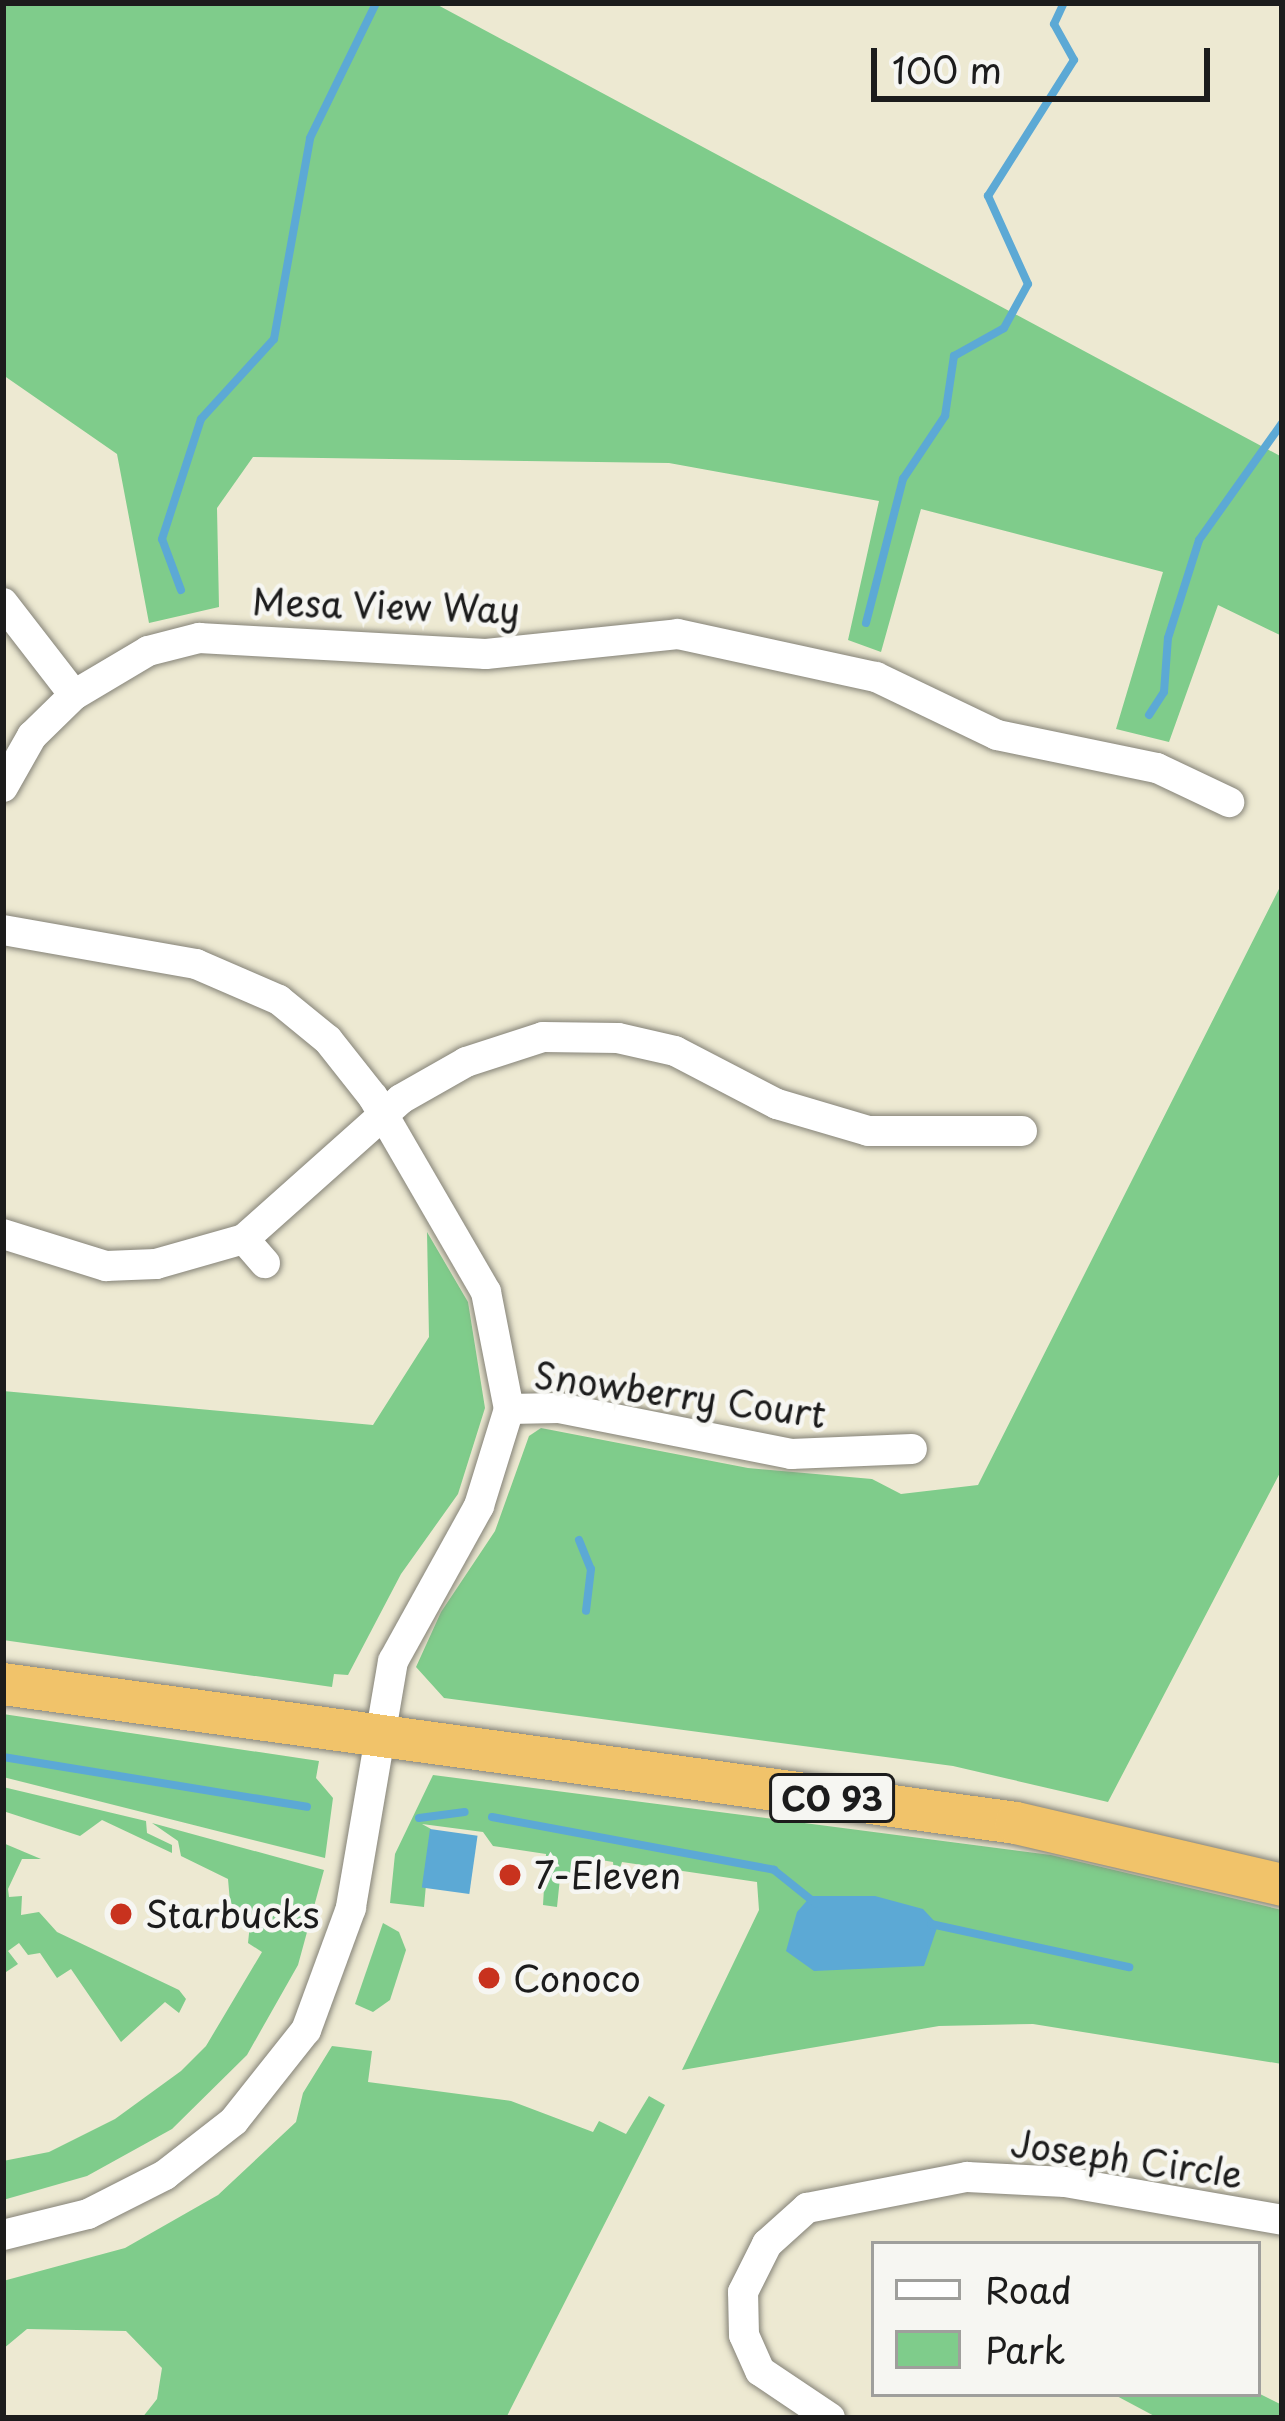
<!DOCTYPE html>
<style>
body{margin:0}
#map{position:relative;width:1285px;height:2421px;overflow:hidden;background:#ede9d2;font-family:"Playpen Sans",sans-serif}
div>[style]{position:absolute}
.green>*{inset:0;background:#7fcc8b}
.water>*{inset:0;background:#5ca9d5;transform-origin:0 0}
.stream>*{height:8px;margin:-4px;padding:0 4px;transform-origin:4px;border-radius:4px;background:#5ca9d5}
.roads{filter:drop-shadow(0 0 3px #848277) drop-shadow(0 0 3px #848277)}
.minor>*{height:30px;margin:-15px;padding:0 15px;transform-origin:15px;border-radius:15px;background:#fff}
.highway>*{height:42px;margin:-21px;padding:0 21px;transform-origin:21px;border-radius:21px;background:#f1c36a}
.dots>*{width:33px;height:33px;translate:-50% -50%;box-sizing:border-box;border:6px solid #f6f6f2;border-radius:50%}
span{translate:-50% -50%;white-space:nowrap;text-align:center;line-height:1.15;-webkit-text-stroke:9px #f6f6f2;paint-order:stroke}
.shield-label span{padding:3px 9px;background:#f6f6f2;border:3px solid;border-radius:9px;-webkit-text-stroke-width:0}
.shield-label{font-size:33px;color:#1c1c1c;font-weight:700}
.street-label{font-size:36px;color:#1c1c1c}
.poi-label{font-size:36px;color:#1c1c1c}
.left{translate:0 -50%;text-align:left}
.frame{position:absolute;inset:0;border:6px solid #1c1c1c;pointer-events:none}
.legend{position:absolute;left:871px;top:2241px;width:390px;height:156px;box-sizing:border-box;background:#f6f6f2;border:3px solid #9f9f9c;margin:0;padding:15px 21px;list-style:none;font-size:36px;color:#1c1c1c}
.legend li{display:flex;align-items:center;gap:24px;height:60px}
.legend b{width:60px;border:3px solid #9f9f9c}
.scale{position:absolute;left:871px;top:48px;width:339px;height:54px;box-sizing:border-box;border:6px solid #1c1c1c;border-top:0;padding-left:15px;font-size:36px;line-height:42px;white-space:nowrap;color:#1c1c1c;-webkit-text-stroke:9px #f6f6f2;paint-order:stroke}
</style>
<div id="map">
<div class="green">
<div style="clip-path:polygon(3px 3px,434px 3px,1282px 457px,1282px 636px,1218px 605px,1169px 742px,1116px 729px,1163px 572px,921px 509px,881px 652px,848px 640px,879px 501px,669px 463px,253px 457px,217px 508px,219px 607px,149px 623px,117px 454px,3px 375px)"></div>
<div style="clip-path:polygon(1282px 883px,1282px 1469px,1108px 1802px,953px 1766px,444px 1698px,416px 1667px,441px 1612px,495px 1531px,529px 1436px,541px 1428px,748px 1468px,872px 1479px,901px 1494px,978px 1485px)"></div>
<div style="clip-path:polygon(427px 1232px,468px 1302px,485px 1408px,458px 1494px,401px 1574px,348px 1675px,334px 1674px,332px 1687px,3px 1640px,3px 1391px,373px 1425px,429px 1337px)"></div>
<div style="clip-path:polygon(3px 1714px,319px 1761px,316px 1778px,333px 1798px,325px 1858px,3px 1777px)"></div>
<div style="clip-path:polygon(433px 1775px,1051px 1855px,1282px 1910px,1282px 2064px,1033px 2024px,939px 2026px,682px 2070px,759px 1910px,757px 1882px,622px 1862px,615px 1883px,613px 1862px,583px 1857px,578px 1879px,560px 1878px,557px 1907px,543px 1905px,546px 1854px,493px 1846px,483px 1832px,422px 1824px,431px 1829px,424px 1907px,390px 1903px,395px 1854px)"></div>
<div style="clip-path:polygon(3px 1787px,146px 1821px,147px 1833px,172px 1845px,172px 1853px,102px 1820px,80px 1836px,3px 1811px)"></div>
<div style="clip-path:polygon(152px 1823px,324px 1870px,298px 1965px,247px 2055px,172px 2129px,87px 2176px,3px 2200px,3px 2161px,49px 2152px,115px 2119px,181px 2071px,206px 2046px,262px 1952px,248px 1943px,250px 1924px,230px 1902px,228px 1879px,181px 1856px,178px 1841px)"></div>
<div style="clip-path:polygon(3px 1843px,41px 1859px,22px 1859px,8px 1889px,9px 1897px,22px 1896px,21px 1915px,39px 1912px,57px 1932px,179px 1990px,186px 1999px,179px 2013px,165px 2002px,121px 2042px,71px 1969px,57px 1978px,40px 1953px,28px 1955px,19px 1943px,8px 1951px,18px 1964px,3px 1974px)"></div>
<div style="clip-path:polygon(383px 1923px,399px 1932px,406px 1950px,390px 2000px,373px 2012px,355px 2004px)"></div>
<div style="clip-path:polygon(332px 2046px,372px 2051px,368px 2082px,511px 2101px,593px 2132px,599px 2121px,626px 2134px,649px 2096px,665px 2105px,506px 2418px,142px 2418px,157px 2399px,162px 2368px,126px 2331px,27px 2329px,3px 2349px,3px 2281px,125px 2248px,218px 2195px,296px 2122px,303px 2093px)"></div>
<div style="clip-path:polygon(1258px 2393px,1282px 2405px,1282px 2418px,1158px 2418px,1113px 2394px)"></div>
</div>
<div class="water">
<div style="left:430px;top:1829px;width:48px;height:59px;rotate:8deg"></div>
<div style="clip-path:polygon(811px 1896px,875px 1896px,923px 1909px,938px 1925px,924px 1966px,814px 1971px,786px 1951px,797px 1912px)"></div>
</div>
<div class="stream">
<div style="left:181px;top:590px;width:54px;rotate:-110.4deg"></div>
<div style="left:162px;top:539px;width:126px;rotate:-72deg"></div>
<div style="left:201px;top:419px;width:108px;rotate:-47.6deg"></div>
<div style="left:274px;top:339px;width:204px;rotate:-79.8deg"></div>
<div style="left:310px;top:138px;width:150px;rotate:-63.9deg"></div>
<div style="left:866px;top:623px;width:149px;rotate:-75.6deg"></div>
<div style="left:903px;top:479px;width:76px;rotate:-56.3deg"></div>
<div style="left:945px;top:416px;width:61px;rotate:-81.5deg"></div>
<div style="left:954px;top:356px;width:57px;rotate:-29.2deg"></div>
<div style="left:1004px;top:328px;width:50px;rotate:-61.4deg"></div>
<div style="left:1028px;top:284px;width:97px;rotate:-114.4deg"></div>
<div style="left:988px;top:196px;width:161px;rotate:-57.7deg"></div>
<div style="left:1074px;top:60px;width:41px;rotate:-119.1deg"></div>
<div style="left:1054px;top:24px;width:23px;rotate:-65deg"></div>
<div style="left:1149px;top:715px;width:27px;rotate:-57deg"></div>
<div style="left:1164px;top:692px;width:54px;rotate:-85.8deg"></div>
<div style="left:1168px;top:638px;width:103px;rotate:-72.4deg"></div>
<div style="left:1199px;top:540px;width:143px;rotate:-54.6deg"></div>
<div style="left:579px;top:1540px;width:31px;rotate:68deg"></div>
<div style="left:591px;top:1569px;width:42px;rotate:96.8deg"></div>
<div style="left:3px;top:1757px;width:308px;rotate:9.3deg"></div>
<div style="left:492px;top:1817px;width:287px;rotate:10.6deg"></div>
<div style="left:774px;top:1870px;width:53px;rotate:38.8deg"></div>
<div style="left:419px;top:1818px;width:46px;rotate:-7.4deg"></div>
<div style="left:931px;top:1924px;width:203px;rotate:12.3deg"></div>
</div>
<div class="roads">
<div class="minor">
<div style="left:3px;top:603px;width:116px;rotate:52.3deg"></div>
<div style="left:3px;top:787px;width:59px;rotate:-60.4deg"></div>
<div style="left:32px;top:736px;width:59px;rotate:-44.3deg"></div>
<div style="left:74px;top:695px;width:86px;rotate:-30.7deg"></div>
<div style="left:148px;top:651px;width:53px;rotate:-14.3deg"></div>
<div style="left:199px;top:638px;width:287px;rotate:3.2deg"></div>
<div style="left:486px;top:654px;width:193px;rotate:-5.9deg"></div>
<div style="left:678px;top:634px;width:203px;rotate:12.3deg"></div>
<div style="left:876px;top:677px;width:134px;rotate:25.6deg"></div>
<div style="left:997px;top:735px;width:163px;rotate:11.7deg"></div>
<div style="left:1157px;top:768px;width:80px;rotate:25.3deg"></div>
<div style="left:3px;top:930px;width:196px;rotate:10deg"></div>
<div style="left:196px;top:964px;width:90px;rotate:23.4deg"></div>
<div style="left:279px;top:1000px;width:63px;rotate:39.2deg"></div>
<div style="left:328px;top:1040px;width:73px;rotate:51.7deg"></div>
<div style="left:373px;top:1097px;width:225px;rotate:59.9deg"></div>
<div style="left:486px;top:1292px;width:119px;rotate:78.9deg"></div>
<div style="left:509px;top:1409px;width:102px;rotate:107.2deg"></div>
<div style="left:479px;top:1506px;width:177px;rotate:119deg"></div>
<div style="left:393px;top:1661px;width:251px;rotate:99.7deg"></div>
<div style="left:351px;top:1908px;width:130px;rotate:110.2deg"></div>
<div style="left:306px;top:2030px;width:116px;rotate:128.4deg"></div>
<div style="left:234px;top:2121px;width:88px;rotate:142deg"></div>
<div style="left:165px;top:2175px;width:86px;rotate:153.1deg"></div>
<div style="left:88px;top:2214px;width:88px;rotate:166.1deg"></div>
<div style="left:3px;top:1234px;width:108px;rotate:17.3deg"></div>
<div style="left:106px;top:1266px;width:50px;rotate:-2.3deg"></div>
<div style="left:156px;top:1264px;width:91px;rotate:-15.9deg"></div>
<div style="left:244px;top:1239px;width:210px;rotate:-41.7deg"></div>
<div style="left:401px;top:1099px;width:75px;rotate:-29.6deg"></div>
<div style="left:466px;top:1062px;width:81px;rotate:-18deg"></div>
<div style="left:543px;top:1037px;width:75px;rotate:0.8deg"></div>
<div style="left:618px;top:1038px;width:58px;rotate:12.8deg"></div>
<div style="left:675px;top:1051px;width:115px;rotate:27.5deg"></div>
<div style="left:777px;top:1104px;width:95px;rotate:16.5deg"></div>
<div style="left:868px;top:1131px;width:154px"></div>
<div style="left:244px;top:1239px;width:32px;rotate:49deg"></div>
<div style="left:509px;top:1409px;width:50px;rotate:-1.1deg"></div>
<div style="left:559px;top:1408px;width:237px;rotate:11.2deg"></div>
<div style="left:791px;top:1454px;width:121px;rotate:-2.4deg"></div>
<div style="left:830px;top:2418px;width:84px;rotate:-146.1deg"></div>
<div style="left:760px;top:2371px;width:39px;rotate:-114deg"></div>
<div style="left:744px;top:2335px;width:43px;rotate:-91.3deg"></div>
<div style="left:743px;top:2292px;width:54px;rotate:-63.4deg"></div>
<div style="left:767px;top:2244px;width:54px;rotate:-42deg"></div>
<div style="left:807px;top:2208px;width:163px;rotate:-11deg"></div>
<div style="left:967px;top:2177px;width:98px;rotate:2.9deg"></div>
<div style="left:1065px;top:2182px;width:220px;rotate:9.9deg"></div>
</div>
<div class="highway">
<div style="left:3px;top:1684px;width:1022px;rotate:7.81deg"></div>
<div style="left:1016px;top:1823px;width:273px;rotate:13.1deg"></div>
</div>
</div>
<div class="dots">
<div style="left:510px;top:1875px;background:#c8321e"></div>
<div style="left:121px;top:1914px;background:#c8321e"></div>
<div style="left:489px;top:1978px;background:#c8321e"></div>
</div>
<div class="shield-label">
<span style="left:832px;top:1798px">CO 93</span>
</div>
<div class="street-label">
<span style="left:386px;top:605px;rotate:2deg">Mesa View Way</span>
<span style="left:680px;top:1394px;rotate:8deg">Snowberry Court</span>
<span style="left:1127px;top:2158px;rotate:8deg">Joseph Circle</span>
</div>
<div class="poi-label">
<span class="left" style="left:534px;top:1875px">7-Eleven</span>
<span class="left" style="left:145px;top:1914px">Starbucks</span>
<span class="left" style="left:513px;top:1978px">Conoco</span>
</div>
<div class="frame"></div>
<ul class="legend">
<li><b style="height:15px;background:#fff"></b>Road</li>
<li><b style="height:33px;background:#7fcc8b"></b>Park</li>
</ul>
<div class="scale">100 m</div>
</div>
